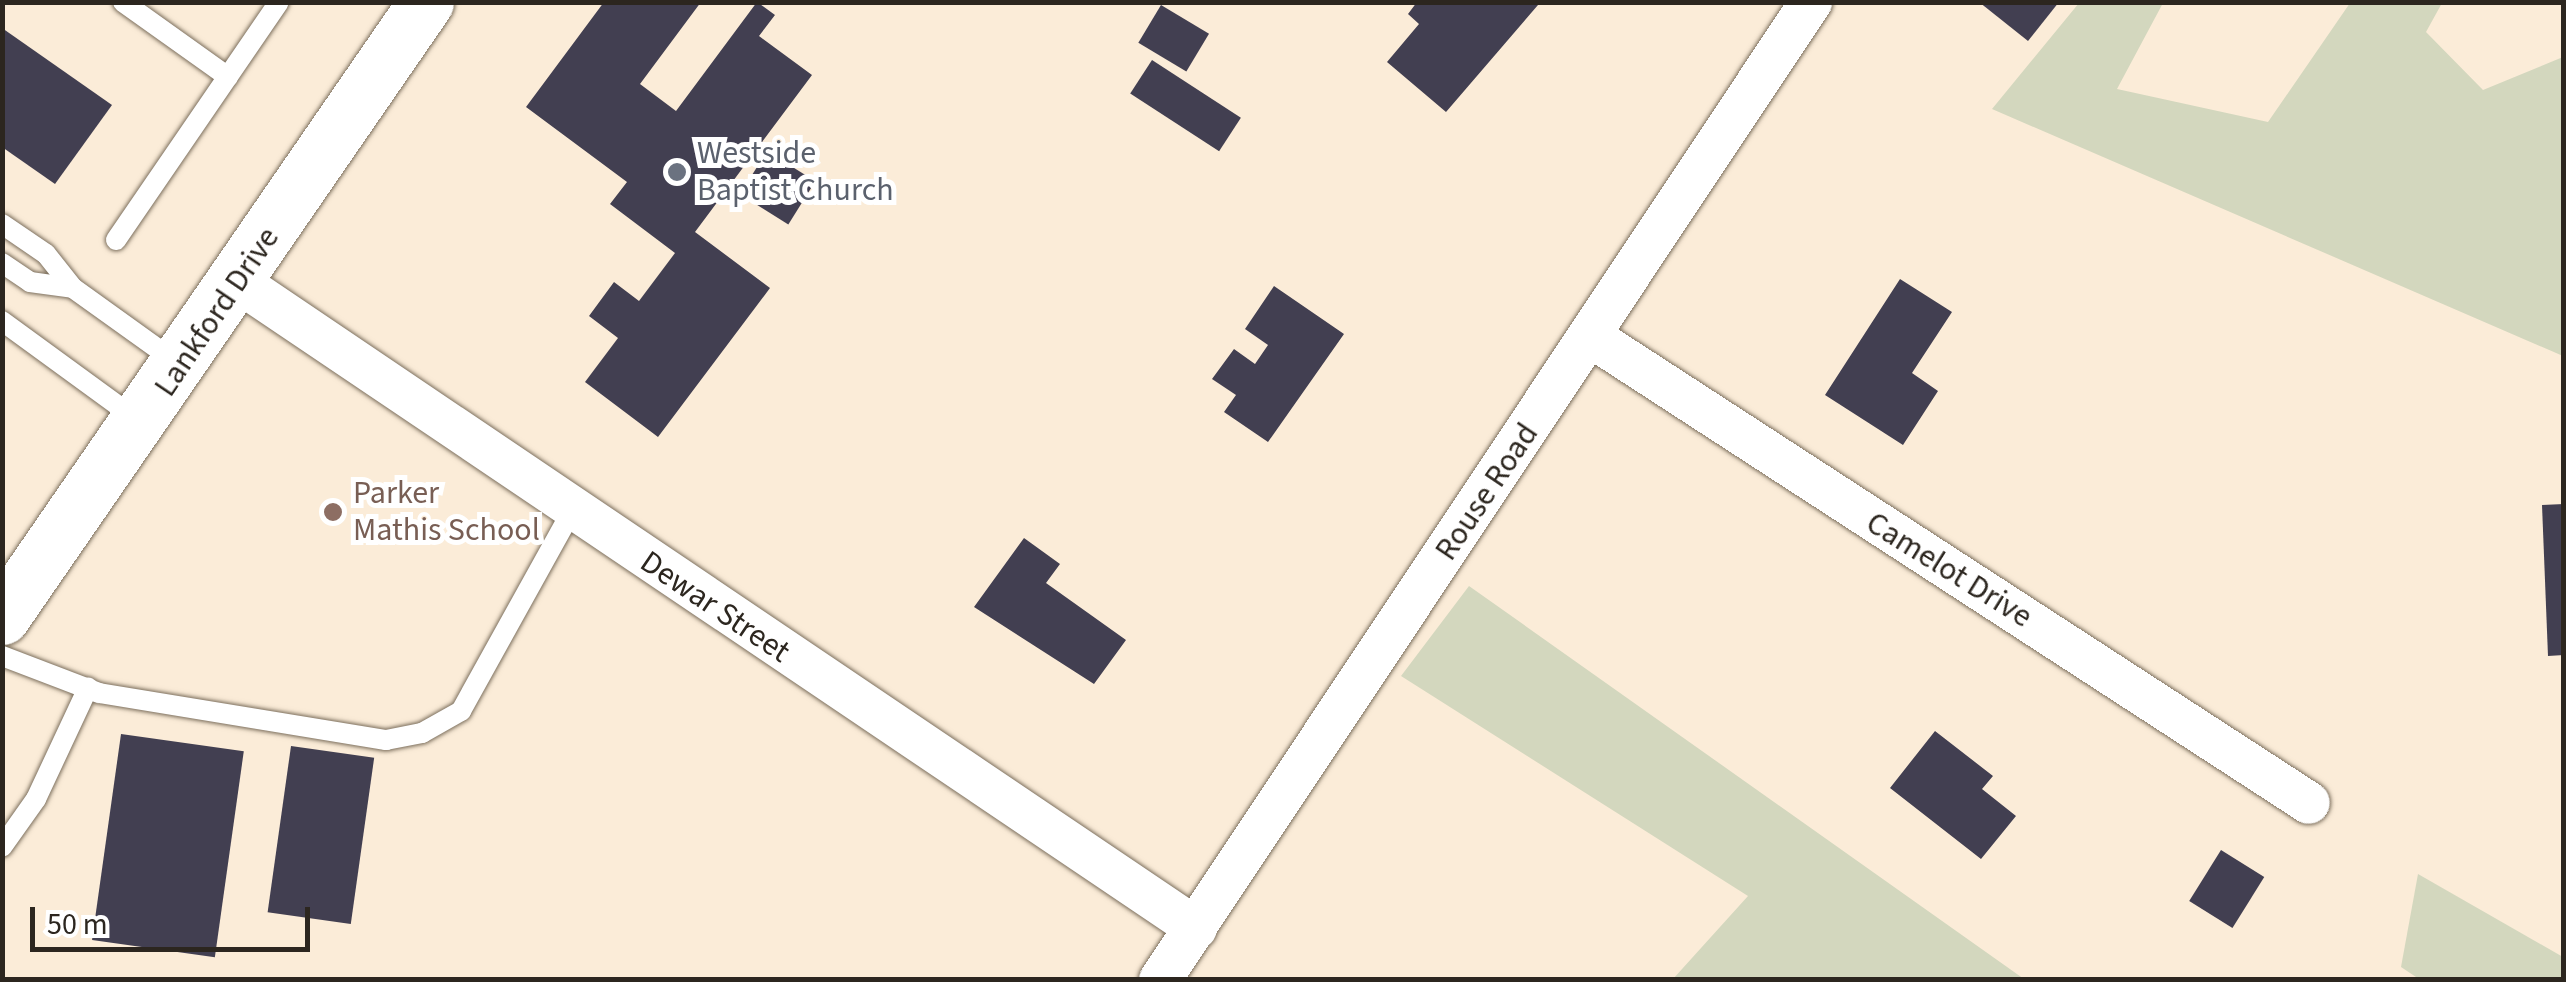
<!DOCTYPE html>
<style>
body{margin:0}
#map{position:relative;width:2566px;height:982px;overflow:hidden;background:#fbecd8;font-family:"Source Sans 3",sans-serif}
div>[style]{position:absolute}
.green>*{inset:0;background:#d3d7be}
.building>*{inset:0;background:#423f51;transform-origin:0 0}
.roads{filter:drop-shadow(0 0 2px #7c6f5d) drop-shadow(0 0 2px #7c6f5d)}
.service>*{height:20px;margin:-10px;padding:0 10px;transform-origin:10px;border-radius:10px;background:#fff}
.minor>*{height:42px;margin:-21px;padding:0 21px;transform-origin:21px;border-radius:21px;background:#fff}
.secondary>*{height:55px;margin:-27.5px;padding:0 27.5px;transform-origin:27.5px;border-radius:27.5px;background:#fff}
.dots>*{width:28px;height:28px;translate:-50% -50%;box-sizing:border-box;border:5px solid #fff;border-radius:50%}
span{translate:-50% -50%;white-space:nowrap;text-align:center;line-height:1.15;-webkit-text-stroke:10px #fff;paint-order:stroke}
.worship-label{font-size:32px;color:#5b616d}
.left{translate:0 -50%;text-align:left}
.street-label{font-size:32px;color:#2c261f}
.education-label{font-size:32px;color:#785e54}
.frame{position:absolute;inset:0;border:5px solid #2c261f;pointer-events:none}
.scale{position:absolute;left:30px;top:907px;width:280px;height:45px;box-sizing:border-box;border:5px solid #2c261f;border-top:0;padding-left:12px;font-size:30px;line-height:35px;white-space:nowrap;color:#2c261f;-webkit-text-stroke:8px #fff;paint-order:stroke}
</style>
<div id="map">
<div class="green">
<div style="clip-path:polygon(2079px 3px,2163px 3px,2117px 89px,2268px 122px,2350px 3px,2442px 3px,2426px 32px,2483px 90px,2563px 57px,2563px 356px,1992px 109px)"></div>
<div style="clip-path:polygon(1469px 586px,2024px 979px,1673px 979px,1748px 896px,1401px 676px)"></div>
<div style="clip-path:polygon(2418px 874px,2563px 957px,2563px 979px,2419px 979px,2401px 967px)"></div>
</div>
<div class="building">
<div style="clip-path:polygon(604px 2px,701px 2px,640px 84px,676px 111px,757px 2px,775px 15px,759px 36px,812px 75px,695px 232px,770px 288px,658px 437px,585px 382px,618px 338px,589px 316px,614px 282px,639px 301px,675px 253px,610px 204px,627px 182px,526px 107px)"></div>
<div style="clip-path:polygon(1417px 2px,1535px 2px,1538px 5px,1446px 112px,1387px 62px,1419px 24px,1408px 14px)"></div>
<div style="clip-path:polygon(1979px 2px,2059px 2px,2028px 41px)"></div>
<div style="left:1161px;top:5px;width:56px;height:44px;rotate:31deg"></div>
<div style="clip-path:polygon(2px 28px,112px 105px,55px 184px,2px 147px)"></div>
<div style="left:1152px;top:60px;width:106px;height:40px;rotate:33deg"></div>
<div style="left:767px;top:151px;width:57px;height:51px;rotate:32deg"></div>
<div style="clip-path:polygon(1900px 279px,1952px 312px,1912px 373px,1938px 391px,1903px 445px,1825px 395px)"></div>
<div style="clip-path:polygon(1274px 286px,1344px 334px,1268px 442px,1224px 412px,1236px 395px,1212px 379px,1234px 349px,1255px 364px,1268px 345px,1245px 329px)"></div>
<div style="clip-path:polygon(2564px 504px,2564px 655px,2548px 656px,2542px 505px)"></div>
<div style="clip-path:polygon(1024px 538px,1060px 564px,1046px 583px,1126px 640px,1094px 684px,974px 607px)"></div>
<div style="clip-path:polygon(1935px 731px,1993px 776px,1982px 789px,2016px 816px,1981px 859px,1890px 788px)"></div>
<div style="left:121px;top:734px;width:124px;height:208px;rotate:8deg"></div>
<div style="left:291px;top:746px;width:84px;height:168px;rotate:8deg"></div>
<div style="left:2221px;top:850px;width:51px;height:60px;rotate:32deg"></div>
</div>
<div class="roads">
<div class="service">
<div style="left:123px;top:2px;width:129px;rotate:35.5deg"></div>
<div style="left:2px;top:224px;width:53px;rotate:34.3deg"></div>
<div style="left:46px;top:254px;width:43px;rotate:51.5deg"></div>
<div style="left:73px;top:288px;width:125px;rotate:35.6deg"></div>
<div style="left:116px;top:240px;width:288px;rotate:-55.6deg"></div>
<div style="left:2px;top:263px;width:34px;rotate:34deg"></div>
<div style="left:30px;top:282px;width:43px;rotate:7.9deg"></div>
<div style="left:2px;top:321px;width:168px;rotate:36.1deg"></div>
<div style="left:2px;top:656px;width:104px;rotate:20.9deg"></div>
<div style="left:99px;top:693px;width:291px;rotate:9.3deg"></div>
<div style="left:386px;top:740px;width:37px;rotate:-11deg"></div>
<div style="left:422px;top:733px;width:45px;rotate:-29.4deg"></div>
<div style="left:461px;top:711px;width:229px;rotate:-61deg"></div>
<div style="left:2px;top:847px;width:59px;rotate:-54.7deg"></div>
<div style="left:36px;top:799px;width:123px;rotate:-64.9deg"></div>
</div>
<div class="minor">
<div style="left:237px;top:281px;width:1157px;rotate:34.01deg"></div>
<div style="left:1590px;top:336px;width:857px;rotate:33deg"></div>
<div style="left:1160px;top:980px;width:1175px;rotate:-56.35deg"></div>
</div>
<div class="secondary">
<div style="left:2px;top:617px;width:747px;rotate:-55.42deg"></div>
</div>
</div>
<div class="dots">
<div style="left:677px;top:172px;background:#6b7280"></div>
<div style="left:333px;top:512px;background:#8d6e63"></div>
</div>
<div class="worship-label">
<span class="left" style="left:697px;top:172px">Westside<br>Baptist Church</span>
</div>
<div class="street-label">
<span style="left:217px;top:312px;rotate:-56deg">Lankford Drive</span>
<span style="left:1487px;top:492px;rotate:-56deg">Rouse Road</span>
<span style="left:1949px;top:570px;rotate:32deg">Camelot Drive</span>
<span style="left:715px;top:607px;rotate:34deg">Dewar Street</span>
</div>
<div class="education-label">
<span class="left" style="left:353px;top:512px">Parker<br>Mathis School</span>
</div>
<div class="frame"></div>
<div class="scale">50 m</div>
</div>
